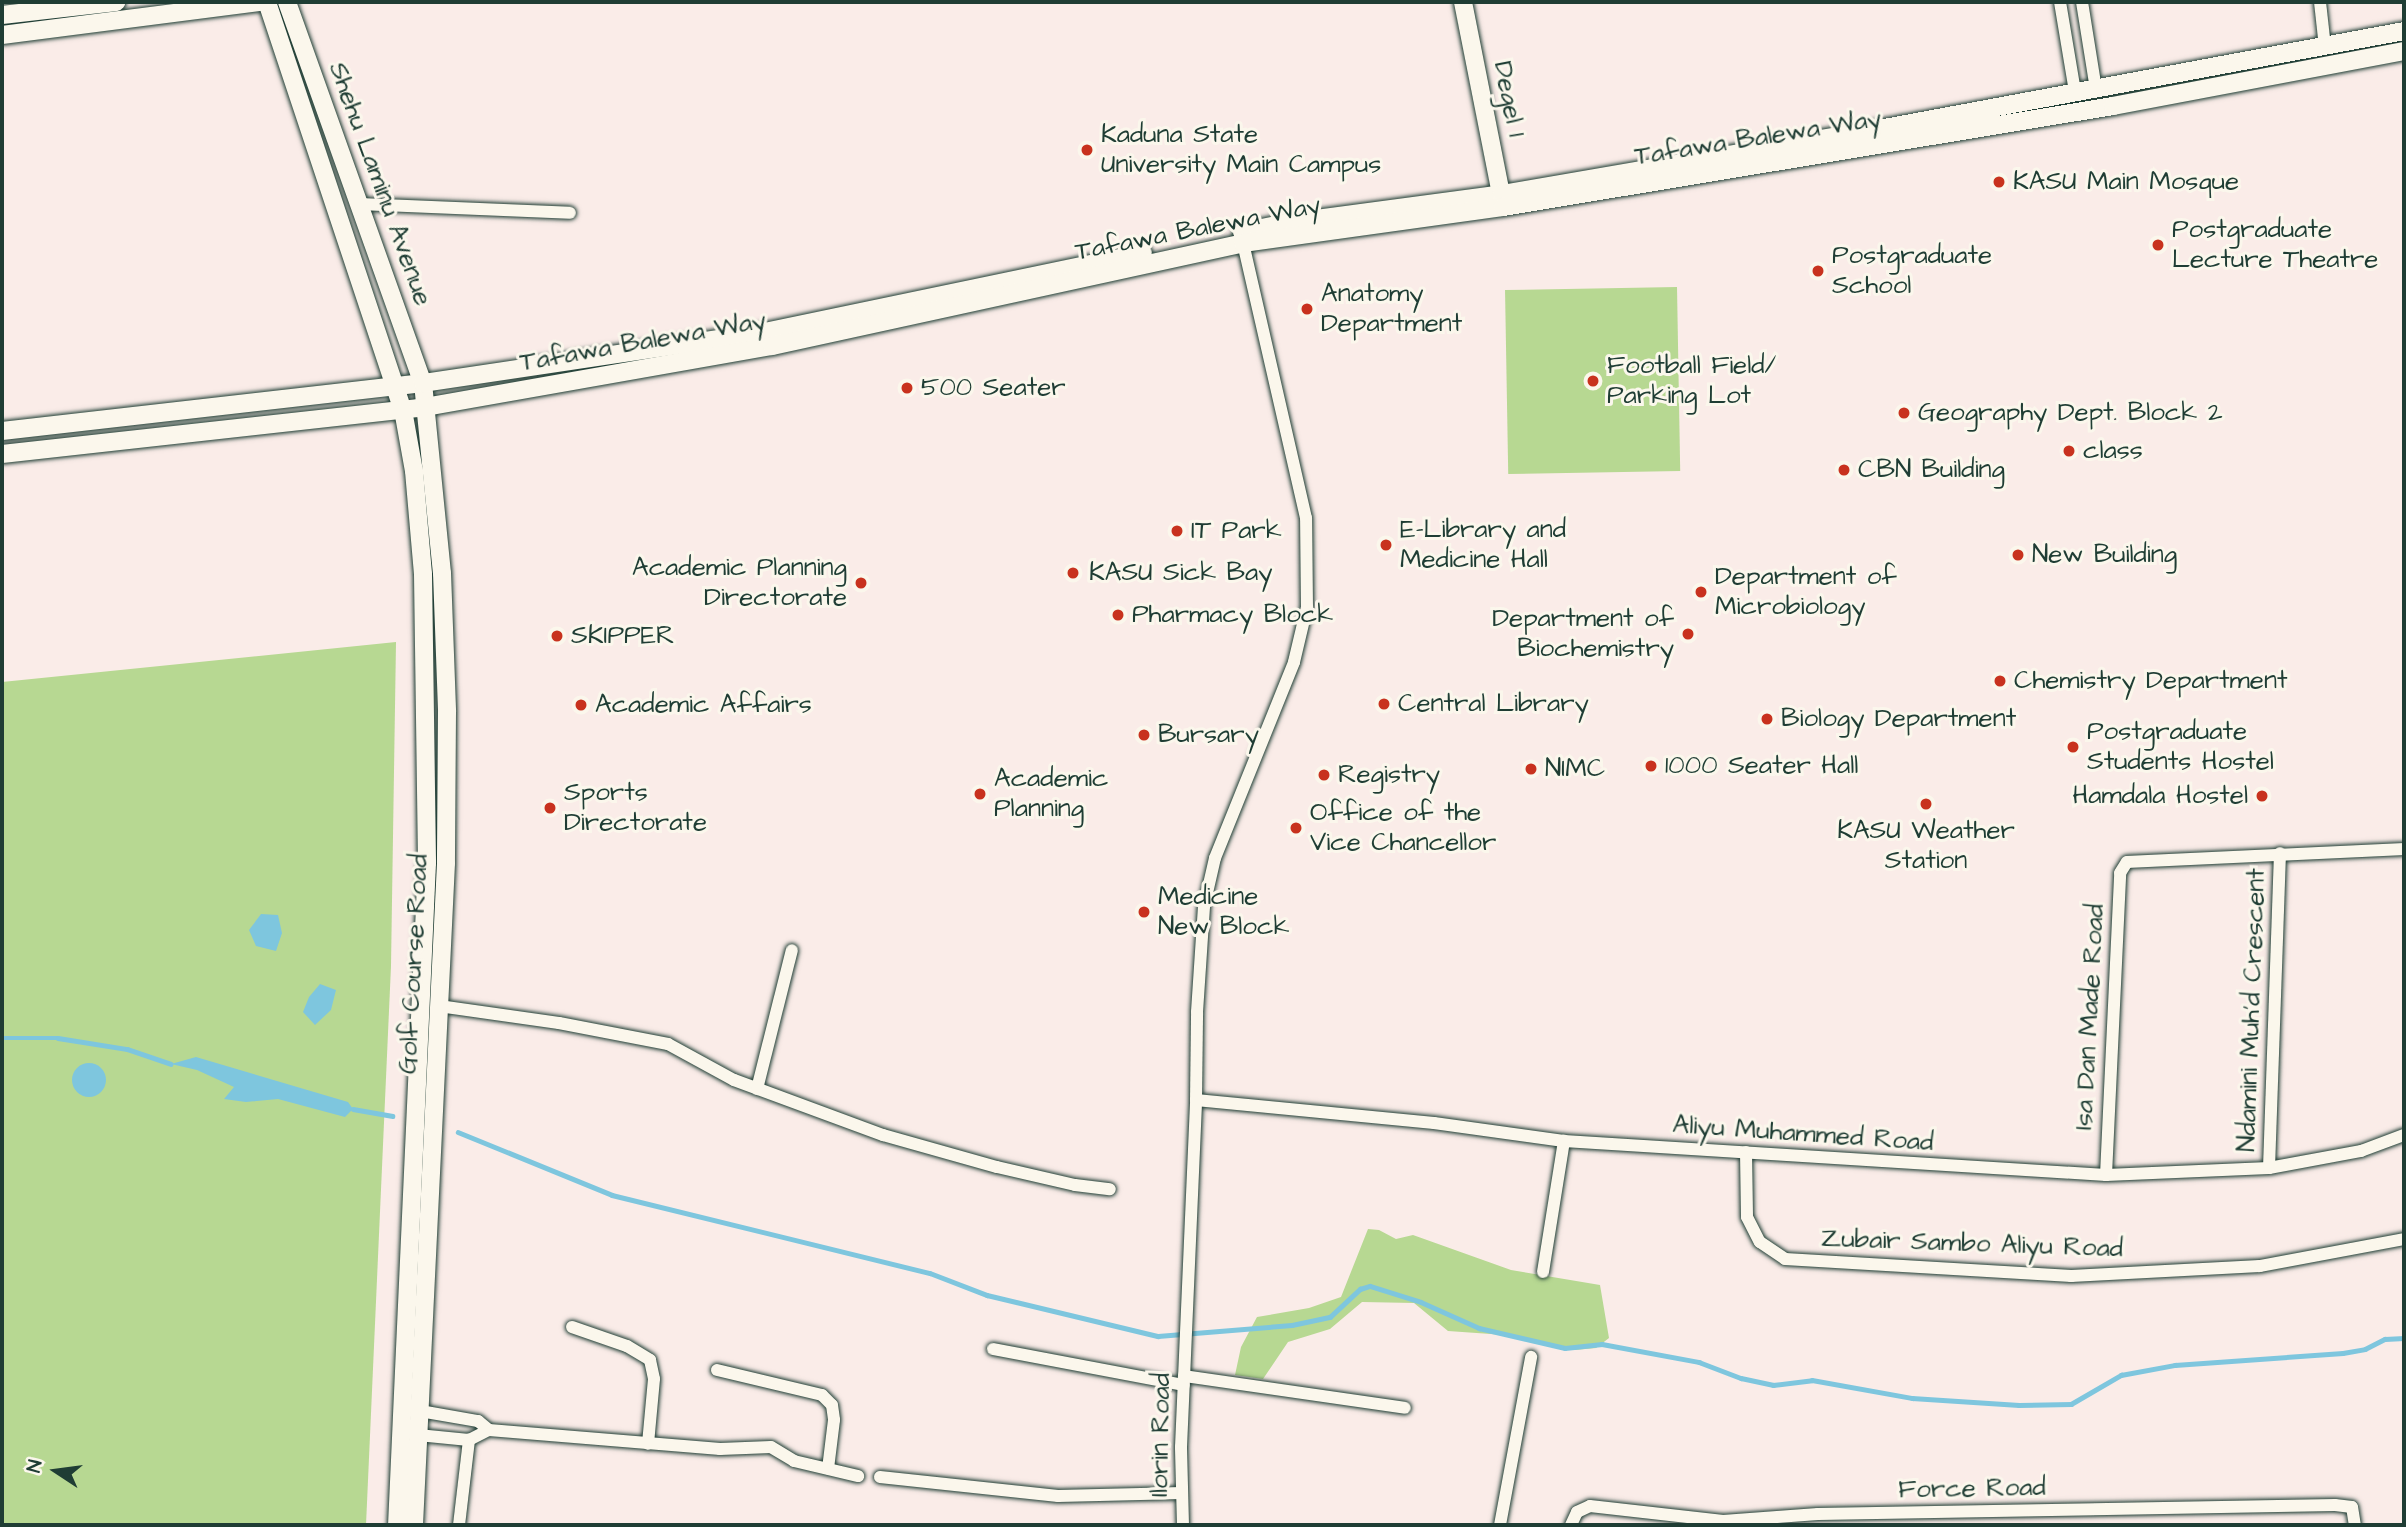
<!DOCTYPE html>
<style>
body{margin:0}
#map{position:relative;width:2406px;height:1527px;overflow:hidden;background:#faece8;font-family:"Architects Daughter",sans-serif}
div>[style]{position:absolute}
.green>*{inset:0;background:#b7d892;transform-origin:0 0}
.water>*{inset:0;background:#7ec6de}
.round{border-radius:50%}
.stream>*{height:4.5px;margin:-2.25px;padding:0 2.25px;transform-origin:2.25px;border-radius:2.25px;background:#7ec6de}
.roads{filter:drop-shadow(0 0 2px #1f3d34) drop-shadow(0 0 2px #1f3d34)}
.street>*{height:12px;margin:-6px;padding:0 6px;transform-origin:6px;border-radius:6px;background:#fbf7ec}
.secondary>*{height:18px;margin:-9px;padding:0 9px;transform-origin:9px;border-radius:9px;background:#fbf7ec}
.dots>*{width:19px;height:19px;translate:-50% -50%;box-sizing:border-box;border:4px solid #fbf7ec;border-radius:50%}
span{translate:-50% -50%;white-space:nowrap;text-align:center;line-height:1.15;-webkit-text-stroke:6px #fbf7ec;paint-order:stroke}
.street-label{font-size:26px;color:#1f3d34}
.poi-label{font-size:26px;color:#1f3d34}
.left{translate:0 -50%;text-align:left}
.right{translate:-100% -50%;text-align:right}
.frame{position:absolute;inset:0;border:4px solid #1f3d34;pointer-events:none}
.north{position:absolute;left:21px;top:1436px;width:70px;height:70px;-webkit-text-stroke:5px #fbf7ec;paint-order:stroke;rotate:283deg;font-size:19px;font-weight:700;line-height:28px;text-align:center;color:#1f3d34}
.north::after{content:'';display:block;margin:auto;width:24px;height:32px;background:#1f3d34;clip-path:polygon(50% 0,100% 100%,50% 72%,0 100%)}
</style>
<div id="map">
<div class="green">
<div style="left:1677px;top:287px;width:184px;height:172px;rotate:89deg"></div>
<div style="clip-path:polygon(396px 642px,391px 966px,366px 1525px,2px 1525px,2px 682px)"></div>
<div style="clip-path:polygon(1368px 1229px,1379px 1230px,1396px 1239px,1413px 1235px,1511px 1270px,1600px 1285px,1609px 1338px,1596px 1348px,1575px 1350px,1546px 1346px,1505px 1335px,1448px 1331px,1414px 1303px,1362px 1302px,1330px 1329px,1288px 1342px,1263px 1379px,1235px 1375px,1241px 1347px,1257px 1317px,1309px 1308px,1341px 1297px)"></div>
</div>
<div class="water">
<div style="clip-path:polygon(261px 914px,278px 915px,282px 933px,276px 951px,256px 946px,249px 930px)"></div>
<div style="clip-path:polygon(320px 984px,336px 990px,331px 1010px,315px 1025px,303px 1012px,309px 997px)"></div>
<div style="clip-path:polygon(196px 1057px,348px 1102px,353px 1109px,345px 1117px,278px 1099px,246px 1102px,224px 1099px,234px 1087px,197px 1070px,171px 1064px)"></div>
<div class="round" style="left:72px;top:1063px;width:34px;height:34px"></div>
</div>
<div class="stream">
<div style="left:2px;top:1038px;width:56px"></div>
<div style="left:58px;top:1038px;width:70px;rotate:9.1deg"></div>
<div style="left:127px;top:1049px;width:46px;rotate:18.8deg"></div>
<div style="left:353px;top:1109px;width:40px;rotate:10deg"></div>
<div style="left:458px;top:1132px;width:166px;rotate:22.2deg"></div>
<div style="left:612px;top:1195px;width:327px;rotate:13.8deg"></div>
<div style="left:930px;top:1273px;width:61px;rotate:21.1deg"></div>
<div style="left:987px;top:1295px;width:176px;rotate:13.5deg"></div>
<div style="left:1158px;top:1336px;width:134px;rotate:-4.7deg"></div>
<div style="left:1292px;top:1325px;width:39px;rotate:-12deg"></div>
<div style="left:1330px;top:1317px;width:41px;rotate:-43deg"></div>
<div style="left:1360px;top:1289px;width:10px;rotate:-17deg"></div>
<div style="left:1370px;top:1286px;width:53px;rotate:17.4deg"></div>
<div style="left:1421px;top:1302px;width:64px;rotate:24.1deg"></div>
<div style="left:1479px;top:1328px;width:88px;rotate:13.1deg"></div>
<div style="left:1565px;top:1348px;width:37px;rotate:-6deg"></div>
<div style="left:1602px;top:1344px;width:99px;rotate:10.5deg"></div>
<div style="left:1699px;top:1362px;width:45px;rotate:20.9deg"></div>
<div style="left:1741px;top:1378px;width:33px;rotate:12deg"></div>
<div style="left:1773px;top:1385px;width:39px;rotate:-7deg"></div>
<div style="left:1812px;top:1380px;width:102px;rotate:10.2deg"></div>
<div style="left:1912px;top:1398px;width:107px;rotate:3.7deg"></div>
<div style="left:2019px;top:1405px;width:52px;rotate:-1.1deg"></div>
<div style="left:2071px;top:1404px;width:58px;rotate:-30.1deg"></div>
<div style="left:2121px;top:1375px;width:55px;rotate:-10.5deg"></div>
<div style="left:2175px;top:1365px;width:168px;rotate:-4.1deg"></div>
<div style="left:2343px;top:1353px;width:22px;rotate:-10deg"></div>
<div style="left:2365px;top:1349px;width:22px;rotate:-27deg"></div>
<div style="left:2385px;top:1339px;width:19px;rotate:-3deg"></div>
</div>
<div class="roads">
<div class="street">
<div style="left:2060px;top:2px;width:91px;rotate:80.5deg"></div>
<div style="left:2082px;top:2px;width:88px;rotate:80.9deg"></div>
<div style="left:2320px;top:2px;width:45px;rotate:83.7deg"></div>
<div style="left:359px;top:204px;width:211px;rotate:2.4deg"></div>
<div style="left:439px;top:1006px;width:121px;rotate:8.1deg"></div>
<div style="left:559px;top:1023px;width:111px;rotate:10.9deg"></div>
<div style="left:668px;top:1044px;width:75px;rotate:28.6deg"></div>
<div style="left:734px;top:1080px;width:159px;rotate:20.3deg"></div>
<div style="left:883px;top:1135px;width:118px;rotate:15.7deg"></div>
<div style="left:997px;top:1167px;width:80px;rotate:13deg"></div>
<div style="left:1075px;top:1185px;width:35px;rotate:7deg"></div>
<div style="left:757px;top:1089px;width:143px;rotate:-75.9deg"></div>
<div style="left:1196px;top:1100px;width:239px;rotate:5.5deg"></div>
<div style="left:1434px;top:1123px;width:131px;rotate:7.9deg"></div>
<div style="left:1564px;top:1141px;width:543px;rotate:3.59deg"></div>
<div style="left:2106px;top:1175px;width:163px;rotate:-2.5deg"></div>
<div style="left:2269px;top:1168px;width:94px;rotate:-10.5deg"></div>
<div style="left:2361px;top:1151px;width:46px;rotate:-20.4deg"></div>
<div style="left:1746px;top:1152px;width:65px;rotate:89.1deg"></div>
<div style="left:1747px;top:1217px;width:28px;rotate:63deg"></div>
<div style="left:1760px;top:1242px;width:30px;rotate:34deg"></div>
<div style="left:1785px;top:1259px;width:287px;rotate:3.4deg"></div>
<div style="left:2071px;top:1276px;width:189px;rotate:-3deg"></div>
<div style="left:2260px;top:1266px;width:147px;rotate:-10.6deg"></div>
<div style="left:2269px;top:1168px;width:315px;rotate:-88deg"></div>
<div style="left:2106px;top:1175px;width:302px;rotate:-87.3deg"></div>
<div style="left:2120px;top:873px;width:13px;rotate:-58deg"></div>
<div style="left:2127px;top:862px;width:277px;rotate:-2.7deg"></div>
<div style="left:1543px;top:1272px;width:133px;rotate:-80.9deg"></div>
<div style="left:572px;top:1327px;width:58px;rotate:19.1deg"></div>
<div style="left:627px;top:1346px;width:27px;rotate:31deg"></div>
<div style="left:650px;top:1360px;width:19px;rotate:78deg"></div>
<div style="left:654px;top:1379px;width:65px;rotate:95.3deg"></div>
<div style="left:993px;top:1349px;width:194px;rotate:10.7deg"></div>
<div style="left:717px;top:1370px;width:108px;rotate:13.4deg"></div>
<div style="left:822px;top:1395px;width:14px;rotate:45deg"></div>
<div style="left:832px;top:1405px;width:15px;rotate:82deg"></div>
<div style="left:834px;top:1420px;width:49px;rotate:97deg"></div>
<div style="left:1184px;top:1376px;width:223px;rotate:8.2deg"></div>
<div style="left:420px;top:1411px;width:59px;rotate:9.8deg"></div>
<div style="left:478px;top:1421px;width:14px;rotate:39deg"></div>
<div style="left:489px;top:1430px;width:232px;rotate:4.7deg"></div>
<div style="left:720px;top:1449px;width:51px;rotate:-2.2deg"></div>
<div style="left:771px;top:1447px;width:27px;rotate:31deg"></div>
<div style="left:794px;top:1461px;width:66px;rotate:13.2deg"></div>
<div style="left:418px;top:1435px;width:51px;rotate:5.6deg"></div>
<div style="left:469px;top:1440px;width:22px;rotate:-27deg"></div>
<div style="left:880px;top:1477px;width:179px;rotate:6.1deg"></div>
<div style="left:1058px;top:1496px;width:124px;rotate:-1.4deg"></div>
<div style="left:459px;top:1525px;width:86px;rotate:-83.3deg"></div>
<div style="left:1183px;top:1525px;width:78px;rotate:-91.5deg"></div>
<div style="left:1181px;top:1447px;width:347px;rotate:-87.5deg"></div>
<div style="left:1196px;top:1100px;width:88px;rotate:-89.3deg"></div>
<div style="left:1197px;top:1012px;width:106px;rotate:-86.2deg"></div>
<div style="left:1204px;top:906px;width:49px;rotate:-77.1deg"></div>
<div style="left:1215px;top:858px;width:211px;rotate:-68deg"></div>
<div style="left:1294px;top:662px;width:57px;rotate:-76.7deg"></div>
<div style="left:1307px;top:607px;width:89px;rotate:-90.6deg"></div>
<div style="left:1306px;top:518px;width:290px;rotate:-102.9deg"></div>
<div style="left:1500px;top:1525px;width:171px;rotate:-79.5deg"></div>
<div style="left:1571px;top:1525px;width:14px;rotate:-65deg"></div>
<div style="left:1577px;top:1512px;width:14px;rotate:-25deg"></div>
<div style="left:1590px;top:1506px;width:134px;rotate:6.4deg"></div>
<div style="left:1723px;top:1521px;width:95px;rotate:-4.2deg"></div>
<div style="left:1818px;top:1514px;width:517px;rotate:-1deg"></div>
<div style="left:2335px;top:1505px;width:17px;rotate:7deg"></div>
<div style="left:2352px;top:1507px;width:18px;rotate:81deg"></div>
</div>
<div class="secondary">
<div style="left:267px;top:2px;width:430px;rotate:71.6deg"></div>
<div style="left:403px;top:410px;width:62px;rotate:79.8deg"></div>
<div style="left:414px;top:471px;width:103px;rotate:85deg"></div>
<div style="left:423px;top:574px;width:289px;rotate:89.2deg"></div>
<div style="left:427px;top:863px;width:663px;rotate:92.59deg"></div>
<div style="left:287px;top:2px;width:405px;rotate:70.4deg"></div>
<div style="left:423px;top:383px;width:191px;rotate:84.3deg"></div>
<div style="left:442px;top:573px;width:139px;rotate:87.9deg"></div>
<div style="left:447px;top:712px;width:151px;rotate:90.4deg"></div>
<div style="left:446px;top:863px;width:663px;rotate:92.77deg"></div>
<div style="left:1463px;top:2px;width:206px;rotate:78.8deg"></div>
<div style="left:2px;top:15px;width:115px;rotate:-6.5deg"></div>
<div style="left:2px;top:35px;width:261px;rotate:-7.3deg"></div>
<div style="left:1242px;top:232px;width:45px;rotate:-11.6deg"></div>
<div style="left:1286px;top:223px;width:218px;rotate:-7.6deg"></div>
<div style="left:1502px;top:194px;width:383px;rotate:-9.8deg"></div>
<div style="left:1879px;top:129px;width:534px;rotate:-10.57deg"></div>
<div style="left:2px;top:431px;width:424px;rotate:-6.5deg"></div>
<div style="left:423px;top:383px;width:346px;rotate:-8.5deg"></div>
<div style="left:765px;top:332px;width:386px;rotate:-11.8deg"></div>
<div style="left:2px;top:454px;width:420px;rotate:-6.3deg"></div>
<div style="left:419px;top:408px;width:358px;rotate:-10deg"></div>
<div style="left:772px;top:346px;width:482px;rotate:-12.3deg"></div>
<div style="left:1243px;top:243px;width:262px;rotate:-7.9deg"></div>
<div style="left:1503px;top:207px;width:618px;rotate:-9.4deg"></div>
<div style="left:2113px;top:106px;width:296px;rotate:-10.7deg"></div>
</div>
</div>
<div class="dots">
<div style="left:1087px;top:150px;background:#c8321e"></div>
<div style="left:1999px;top:182px;background:#c8321e"></div>
<div style="left:2158px;top:245px;background:#c8321e"></div>
<div style="left:1818px;top:271px;background:#c8321e"></div>
<div style="left:1307px;top:309px;background:#c8321e"></div>
<div style="left:1593px;top:381px;background:#c8321e"></div>
<div style="left:907px;top:388px;background:#c8321e"></div>
<div style="left:1904px;top:413px;background:#c8321e"></div>
<div style="left:2069px;top:451px;background:#c8321e"></div>
<div style="left:1844px;top:470px;background:#c8321e"></div>
<div style="left:1177px;top:531px;background:#c8321e"></div>
<div style="left:1386px;top:545px;background:#c8321e"></div>
<div style="left:2018px;top:555px;background:#c8321e"></div>
<div style="left:1073px;top:573px;background:#c8321e"></div>
<div style="left:861px;top:583px;background:#c8321e"></div>
<div style="left:1701px;top:592px;background:#c8321e"></div>
<div style="left:1118px;top:615px;background:#c8321e"></div>
<div style="left:1688px;top:634px;background:#c8321e"></div>
<div style="left:557px;top:636px;background:#c8321e"></div>
<div style="left:2000px;top:681px;background:#c8321e"></div>
<div style="left:1384px;top:704px;background:#c8321e"></div>
<div style="left:581px;top:705px;background:#c8321e"></div>
<div style="left:1767px;top:719px;background:#c8321e"></div>
<div style="left:1144px;top:735px;background:#c8321e"></div>
<div style="left:2073px;top:747px;background:#c8321e"></div>
<div style="left:1651px;top:766px;background:#c8321e"></div>
<div style="left:1531px;top:769px;background:#c8321e"></div>
<div style="left:1324px;top:775px;background:#c8321e"></div>
<div style="left:980px;top:794px;background:#c8321e"></div>
<div style="left:2262px;top:796px;background:#c8321e"></div>
<div style="left:1926px;top:804px;background:#c8321e"></div>
<div style="left:550px;top:808px;background:#c8321e"></div>
<div style="left:1296px;top:828px;background:#c8321e"></div>
<div style="left:1144px;top:912px;background:#c8321e"></div>
</div>
<div class="street-label">
<span style="left:1509px;top:99px;rotate:79deg">Degel 1</span>
<span style="left:1758px;top:138px;rotate:-9deg">Tafawa Balewa Way</span>
<span style="left:380px;top:184px;rotate:70deg">Shehu Laminu Avenue</span>
<span style="left:1198px;top:229px;rotate:-11deg">Tafawa Balewa Way</span>
<span style="left:643px;top:342px;rotate:-10deg">Tafawa Balewa Way</span>
<span style="left:414px;top:964px;rotate:-87deg">Golf Course Road</span>
<span style="left:2252px;top:1010px;rotate:-88deg">Ndamini Muh'd Crescent</span>
<span style="left:2090px;top:1017px;rotate:-87deg">Isa Dan Made Road</span>
<span style="left:1803px;top:1134px;rotate:4deg">Aliyu Muhammed Road</span>
<span style="left:1972px;top:1244px;rotate:2deg">Zubair Sambo Aliyu Road</span>
<span style="left:1161px;top:1435px;rotate:-89deg">Ilorin Road</span>
<span style="left:1972px;top:1489px;rotate:-1deg">Force Road</span>
</div>
<div class="poi-label">
<span class="left" style="left:1101px;top:150px">Kaduna State<br>University Main Campus</span>
<span class="left" style="left:2013px;top:182px">KASU Main Mosque</span>
<span class="left" style="left:2172px;top:245px">Postgraduate<br>Lecture Theatre</span>
<span class="left" style="left:1832px;top:271px">Postgraduate<br>School</span>
<span class="left" style="left:1321px;top:309px">Anatomy<br>Department</span>
<span class="left" style="left:1607px;top:381px">Football Field/<br>Parking Lot</span>
<span class="left" style="left:921px;top:388px">500 Seater</span>
<span class="left" style="left:1918px;top:413px">Geography Dept. Block 2</span>
<span class="left" style="left:2083px;top:451px">class</span>
<span class="left" style="left:1858px;top:470px">CBN Building</span>
<span class="left" style="left:1400px;top:545px">E-Library and<br>Medicine Hall</span>
<span class="left" style="left:1191px;top:531px">IT Park</span>
<span class="left" style="left:2032px;top:555px">New Building</span>
<span class="right" style="left:847px;top:583px">Academic Planning<br>Directorate</span>
<span class="left" style="left:1089px;top:573px">KASU Sick Bay</span>
<span class="left" style="left:1715px;top:592px">Department of<br>Microbiology</span>
<span class="left" style="left:1132px;top:615px">Pharmacy Block</span>
<span class="right" style="left:1674px;top:634px">Department of<br>Biochemistry</span>
<span class="left" style="left:571px;top:636px">SKIPPER</span>
<span class="left" style="left:2014px;top:681px">Chemistry Department</span>
<span class="left" style="left:1398px;top:704px">Central Library</span>
<span class="left" style="left:595px;top:705px">Academic Affairs</span>
<span class="left" style="left:1781px;top:719px">Biology Department</span>
<span class="left" style="left:2087px;top:747px">Postgraduate<br>Students Hostel</span>
<span class="left" style="left:1158px;top:735px">Bursary</span>
<span class="left" style="left:1665px;top:766px">1000 Seater Hall</span>
<span class="left" style="left:1545px;top:769px">NIMC</span>
<span class="left" style="left:1338px;top:775px">Registry</span>
<span class="left" style="left:994px;top:794px">Academic<br>Planning</span>
<span class="left" style="left:564px;top:808px">Sports<br>Directorate</span>
<span class="right" style="left:2248px;top:796px">Hamdala Hostel</span>
<span class="left" style="left:1310px;top:828px">Office of the<br>Vice Chancellor</span>
<span style="left:1926px;top:846px">KASU Weather<br>Station</span>
<span class="left" style="left:1158px;top:912px">Medicine<br>New Block</span>
</div>
<div class="frame"></div>
<div class="north">N</div>
</div>
